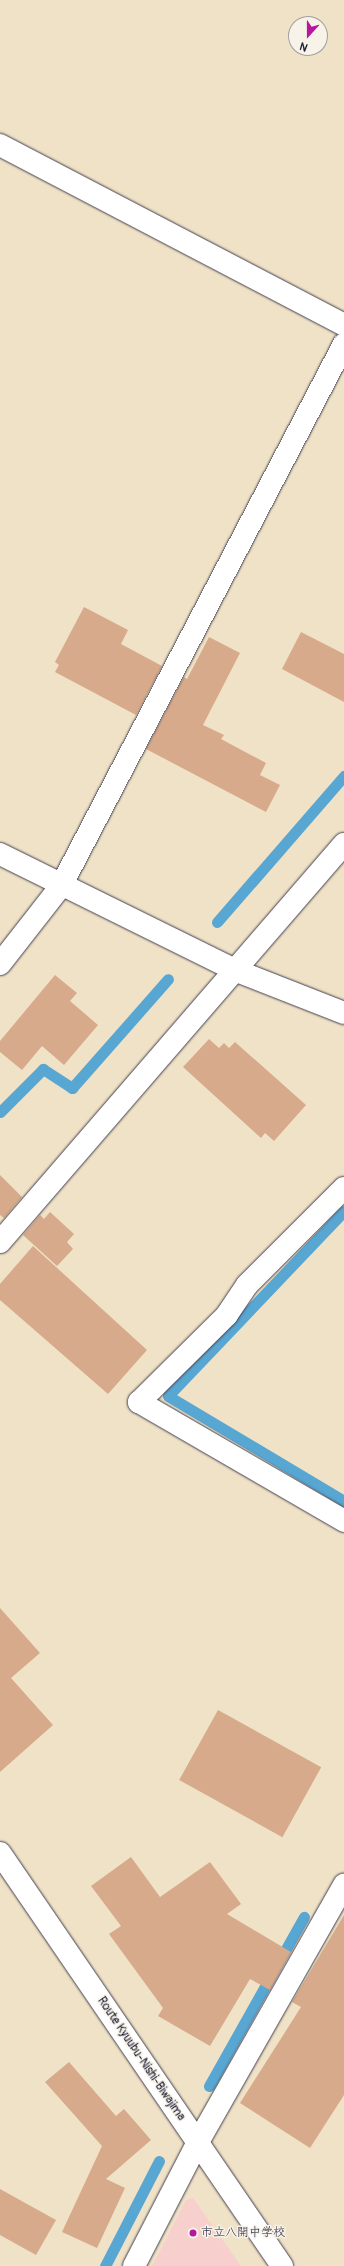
<!DOCTYPE html>
<meta charset="utf-8">
<style>
body{margin:0}
#map{position:relative;width:344px;height:2266px;overflow:hidden;background:#f0e2c6;font-family:Pangolin,"Klee One",sans-serif}
div>[style]{position:absolute}
.built>*{inset:0;background:#f7d0ce}
.stream>*{height:11px;margin:-5.5px;padding:0 5.5px;transform-origin:5.5px;border-radius:5.5px;background:#58a6d2}
.building>*{inset:0;background:#d7aa8b;transform-origin:0 0}
.roads{filter:drop-shadow(0 0 1px #413f50) drop-shadow(0 0 1px #413f50)}
.minor>*{height:22px;margin:-11px;padding:0 11px;transform-origin:11px;border-radius:11px;background:#fff}
.secondary>*{height:22px;margin:-11px;padding:0 11px;transform-origin:11px;border-radius:11px;background:#fff}
.dots>*{width:11px;height:11px;translate:-50% -50%;box-sizing:border-box;border:2px solid #f7f3e8;border-radius:50%}
span{translate:-50% -50%;white-space:nowrap;text-align:center;line-height:1.15;-webkit-text-stroke:3px #f7f3e8;paint-order:stroke}
.street-label{font-size:12px;color:#22223b}
.poi-label{font-size:12px;color:#22223b}
.left{translate:0 -50%;text-align:left}
.north{position:absolute;left:288px;top:16px;width:40px;height:40px;box-sizing:border-box;background:#f7f3e8;border:1px solid #a29fa3;border-radius:50%;rotate:201deg;font-size:11px;font-weight:700;line-height:16px;text-align:center;color:#22223b}
.north::after{content:'';display:block;margin:auto;width:14px;height:18px;background:#b5179e;clip-path:polygon(50% 0,100% 100%,50% 72%,0 100%)}
</style>
<div id="map">
<div class="built">
<div style="clip-path:polygon(193px 2198px,241px 2266px,152px 2266px,186px 2200px)"></div>
</div>
<div class="stream">
<div style="left:217px;top:922px;width:194px;rotate:-49deg"></div>
<div style="left:0;top:1112px;width:61px;rotate:-45deg"></div>
<div style="left:43px;top:1069px;width:35px;rotate:33deg"></div>
<div style="left:72px;top:1088px;width:145px;rotate:-48.6deg"></div>
<div style="left:344px;top:1211px;width:255px;rotate:133.6deg"></div>
<div style="left:168px;top:1396px;width:205px;rotate:30.8deg"></div>
<div style="left:209px;top:2086px;width:194px;rotate:-60.7deg"></div>
<div style="left:105px;top:2266px;width:118px;rotate:-62.8deg"></div>
</div>
<div class="building">
<div style="clip-path:polygon(84px 607px,128px 630px,121px 644px,162px 666px,136px 715px,55px 672px,59px 665px,55px 662px)"></div>
<div style="clip-path:polygon(301px 632px,344px 654px,344px 702px,282px 669px)"></div>
<div style="clip-path:polygon(209px 637px,240px 653px,203px 725px,224px 735px,221px 739px,266px 763px,260px 775px,280px 785px,266px 812px,146px 749px,184px 677px,187px 679px)"></div>
<div style="clip-path:polygon(55px 975px,77px 993px,70px 1001px,98px 1025px,64px 1065px,42px 1046px,22px 1070px,0 1052px,0 1041px)"></div>
<div style="clip-path:polygon(209px 1039px,219px 1048px,224px 1043px,229px 1048px,235px 1042px,306px 1105px,274px 1141px,265px 1133px,261px 1138px,183px 1067px)"></div>
<div style="clip-path:polygon(0 1175px,22px 1197px,4px 1218px,0 1215px)"></div>
<div style="clip-path:polygon(50px 1212px,74px 1234px,67px 1242px,73px 1249px,57px 1266px,23px 1235px,40px 1215px,44px 1219px)"></div>
<div style="clip-path:polygon(33px 1246px,147px 1350px,108px 1394px,0 1300px,0 1284px)"></div>
<div style="clip-path:polygon(0 1608px,40px 1653px,11px 1678px,53px 1725px,0 1772px)"></div>
<div style="left:218px;top:1710px;width:118px;height:80px;rotate:29deg"></div>
<div style="clip-path:polygon(131px 1857px,160px 1897px,210px 1862px,241px 1904px,227px 1914px,291px 1952px,270px 1990px,250px 1979px,210px 2046px,158px 2016px,163px 2008px,109px 1934px,121px 1926px,91px 1886px)"></div>
<div style="clip-path:polygon(344px 1915px,344px 2095px,310px 2148px,240px 2103px,301px 2007px,292px 2002px)"></div>
<div style="clip-path:polygon(69px 2062px,116px 2116px,124px 2109px,151px 2140px,106px 2179px,125px 2188px,97px 2248px,62px 2232px,102px 2146px,45px 2082px)"></div>
<div style="clip-path:polygon(0 2189px,56px 2220px,36px 2255px,0 2235px)"></div>
</div>
<div class="roads">
<div class="minor">
<div style="left:0;top:145px;width:388px;rotate:27.6deg"></div>
<div style="left:0;top:854px;width:264px;rotate:26.3deg"></div>
<div style="left:237px;top:971px;width:115px;rotate:21.4deg"></div>
<div style="left:0;top:964px;width:99px;rotate:-52deg"></div>
<div style="left:61px;top:886px;width:611px;rotate:-62.43deg"></div>
<div style="left:344px;top:1188px;width:137px;rotate:135deg"></div>
<div style="left:247px;top:1285px;width:36px;rotate:124deg"></div>
<div style="left:227px;top:1315px;width:124px;rotate:135.3deg"></div>
<div style="left:139px;top:1402px;width:237px;rotate:30.1deg"></div>
<div style="left:0;top:1242px;width:526px;rotate:-49.16deg"></div>
<div style="left:134px;top:2266px;width:140px;rotate:-62.7deg"></div>
<div style="left:198px;top:2142px;width:296px;rotate:-60.4deg"></div>
</div>
<div class="secondary">
<div style="left:0;top:1853px;width:500px;rotate:55.67deg"></div>
</div>
</div>
<div class="dots">
<div style="left:193px;top:2233px;background:#b5179e"></div>
</div>
<div class="street-label">
<span style="left:141px;top:2059px;rotate:56deg">Route Kyuubu-Nishi-Biwajima</span>
</div>
<div class="poi-label">
<span class="left" style="left:201px;top:2233px">市立八開中学校</span>
</div>
<div class="north">N</div>
</div>
